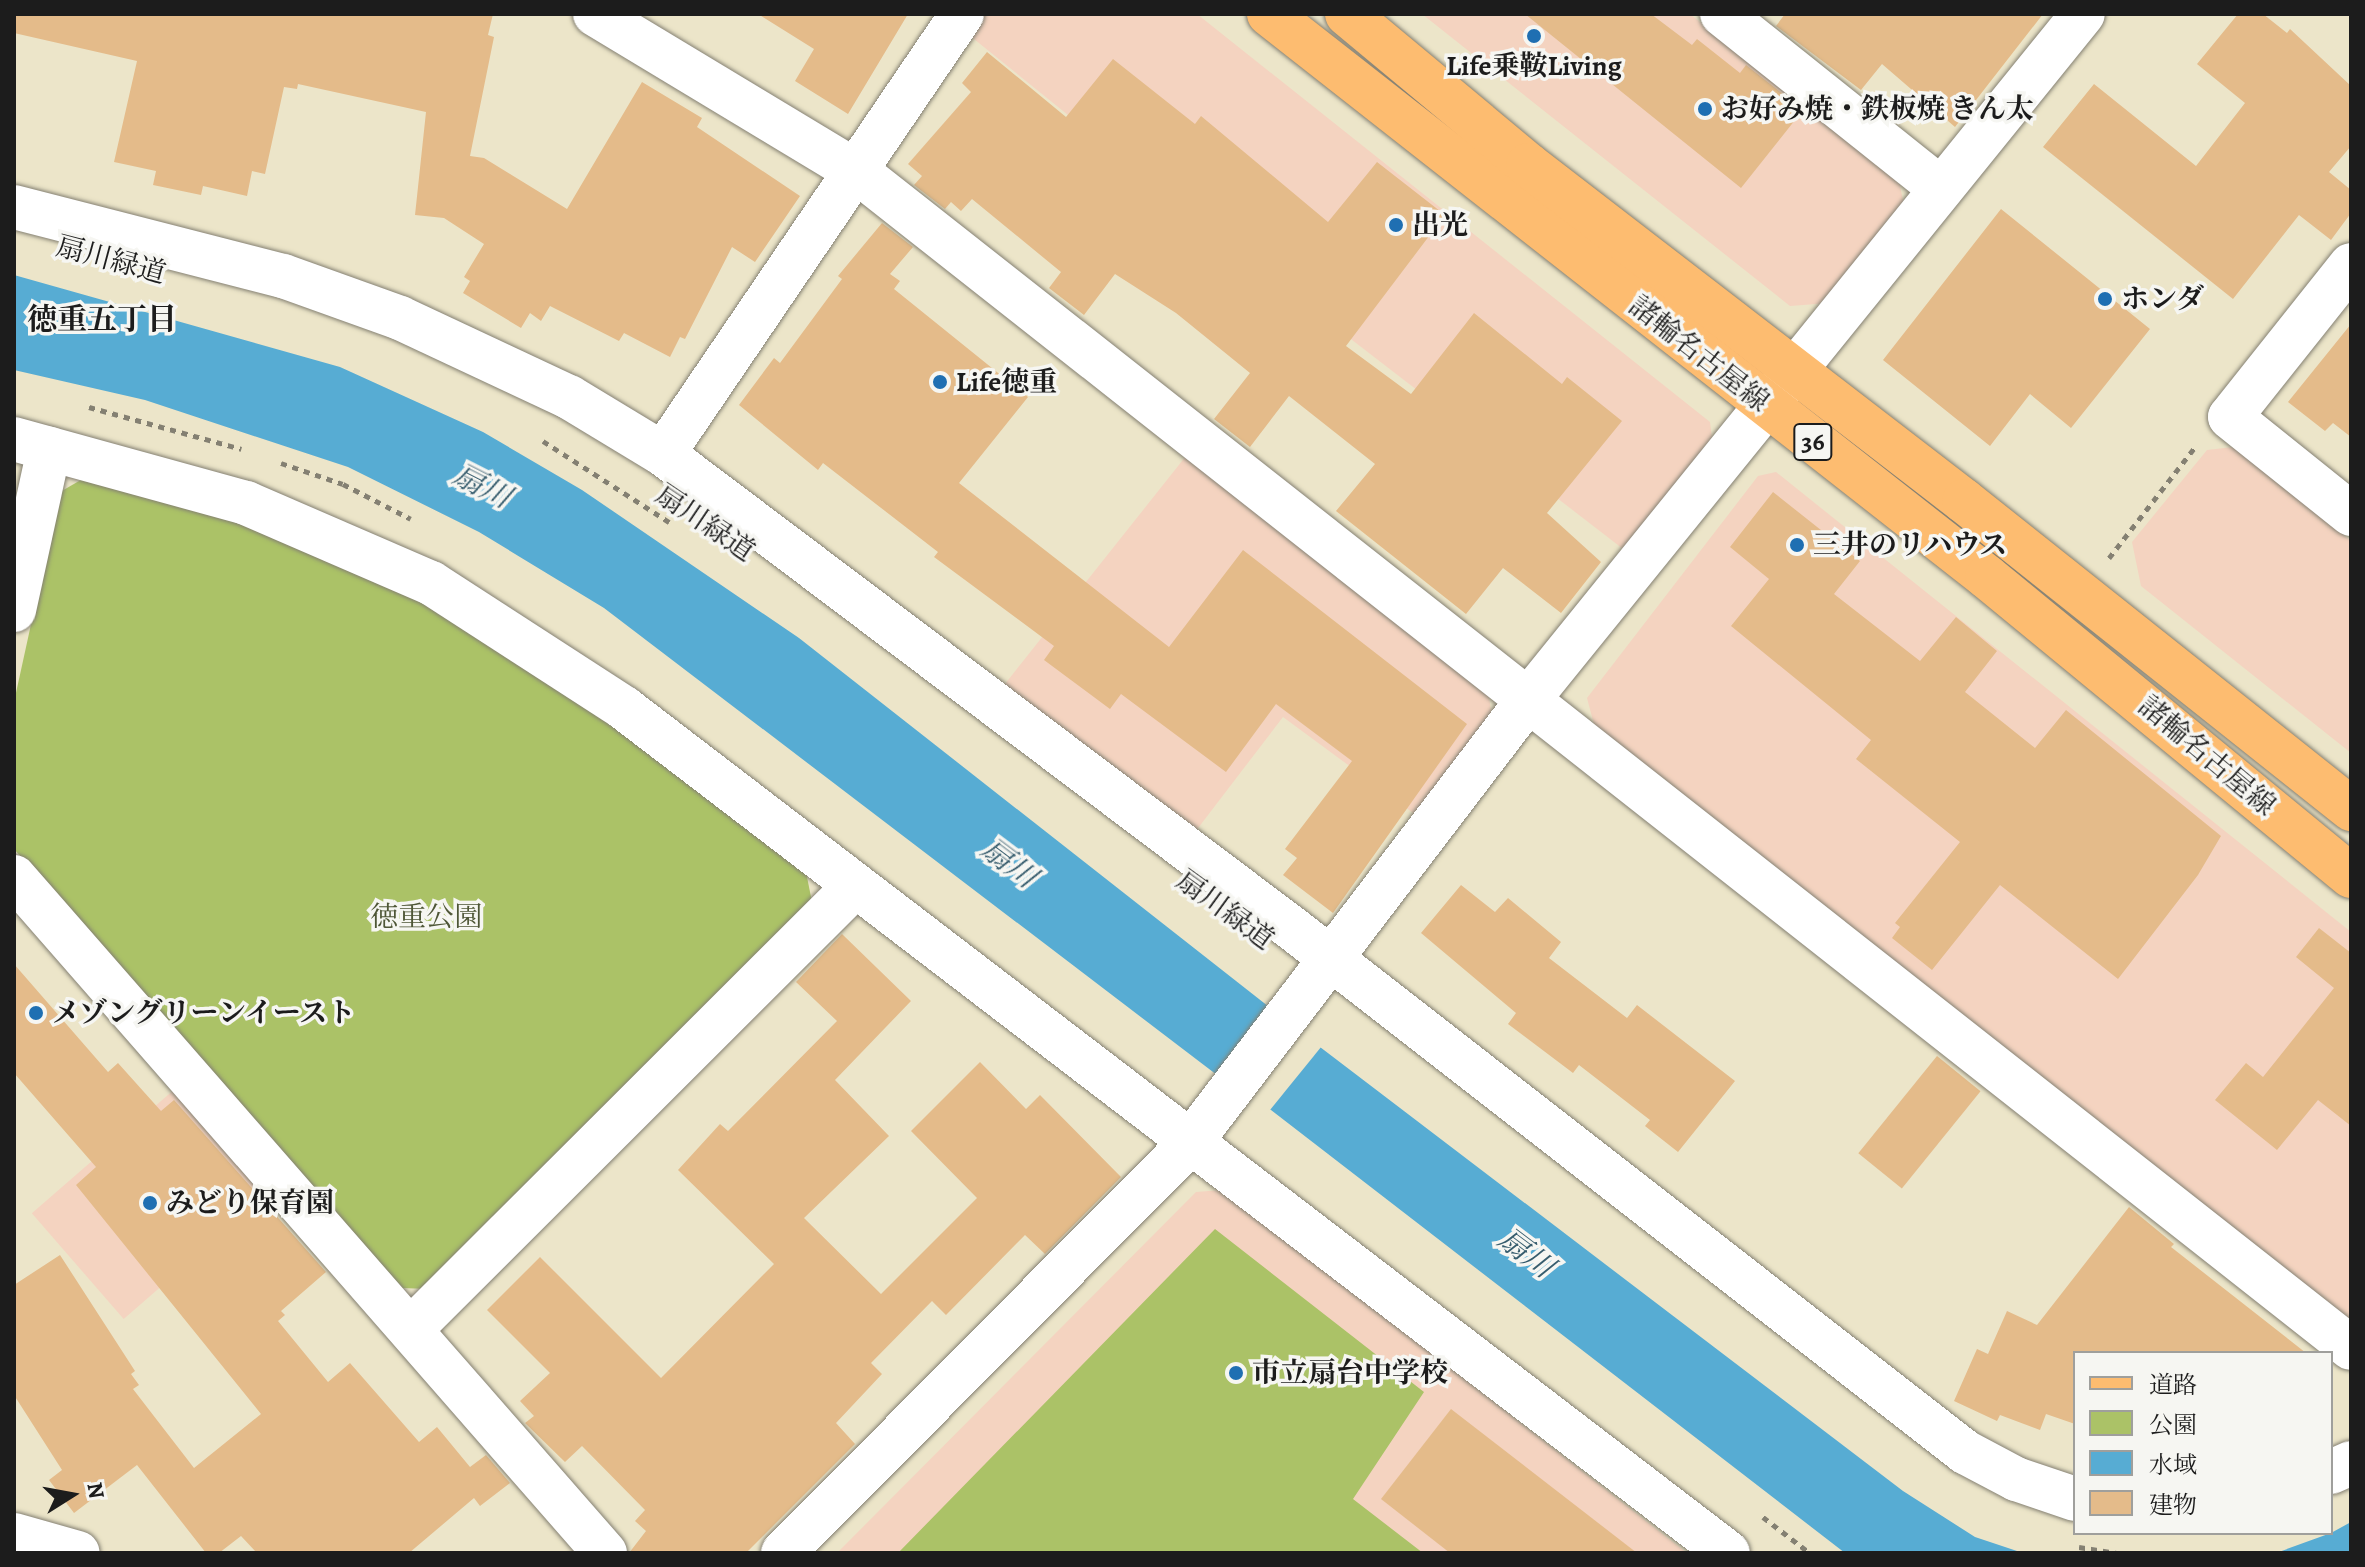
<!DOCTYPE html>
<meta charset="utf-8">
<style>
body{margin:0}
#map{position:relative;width:2365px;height:1567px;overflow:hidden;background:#ece5c9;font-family:Alegreya,"Noto Serif JP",serif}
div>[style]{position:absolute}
.built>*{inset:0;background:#f4d3c0;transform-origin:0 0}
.green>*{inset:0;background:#abc267}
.water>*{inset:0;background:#57acd3}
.pier>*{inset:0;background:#ece5c9;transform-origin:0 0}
.building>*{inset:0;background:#e4bb8a;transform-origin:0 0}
.path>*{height:5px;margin-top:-2.5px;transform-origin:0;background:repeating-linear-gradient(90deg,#848072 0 6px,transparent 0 12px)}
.roads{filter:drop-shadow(0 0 2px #848072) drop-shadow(0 0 2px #848072)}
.minor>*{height:44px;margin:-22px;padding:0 22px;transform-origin:22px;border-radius:22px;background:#fff}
.tertiary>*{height:44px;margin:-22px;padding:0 22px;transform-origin:22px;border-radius:22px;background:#fff}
.primary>*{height:44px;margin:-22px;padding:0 22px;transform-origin:22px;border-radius:22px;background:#fdbc70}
.dots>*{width:22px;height:22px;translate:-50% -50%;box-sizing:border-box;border:4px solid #f6f6f2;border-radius:50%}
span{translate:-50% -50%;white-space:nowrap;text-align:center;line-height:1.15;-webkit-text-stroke:7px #f6f6f2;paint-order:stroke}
.shield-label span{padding:2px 6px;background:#f6f6f2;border:2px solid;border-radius:6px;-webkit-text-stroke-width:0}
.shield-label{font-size:26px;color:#1c1c1c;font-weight:700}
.poi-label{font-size:28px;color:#1c1c1c;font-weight:700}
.left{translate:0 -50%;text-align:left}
.street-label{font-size:28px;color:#1c1c1c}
.park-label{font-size:28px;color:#4e5636}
.neighbourhood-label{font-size:30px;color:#1c1c1c;font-weight:700}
.water-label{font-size:30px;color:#375d6e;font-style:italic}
.frame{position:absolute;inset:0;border:16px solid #1c1c1c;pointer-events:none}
.legend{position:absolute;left:2073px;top:1351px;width:260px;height:184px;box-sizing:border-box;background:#f6f6f2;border:2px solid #9f9f9c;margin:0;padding:10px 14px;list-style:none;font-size:24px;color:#1c1c1c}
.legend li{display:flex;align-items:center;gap:16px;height:40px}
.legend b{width:40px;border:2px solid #9f9f9c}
.north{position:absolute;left:32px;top:1455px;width:80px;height:80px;-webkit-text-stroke:6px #f6f6f2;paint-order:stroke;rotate:79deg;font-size:22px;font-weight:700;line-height:32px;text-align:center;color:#1c1c1c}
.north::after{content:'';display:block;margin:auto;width:28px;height:36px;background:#1c1c1c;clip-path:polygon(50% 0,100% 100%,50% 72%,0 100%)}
</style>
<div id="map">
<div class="built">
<div style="clip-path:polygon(983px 14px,1197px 14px,1710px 422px,1712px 438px,1627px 552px,1229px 245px,969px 35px)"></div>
<div style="clip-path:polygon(1422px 14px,1690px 14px,1899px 181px,1904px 205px,1829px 303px,1790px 306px)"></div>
<div style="clip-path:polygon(2233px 447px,2351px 541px,2351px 753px,2141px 586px,2132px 542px,2207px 450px)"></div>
<div style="clip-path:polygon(1186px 456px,1489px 696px,1492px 719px,1420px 818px,1283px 717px,1192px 836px,1001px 689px)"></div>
<div style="clip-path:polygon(1776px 472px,2351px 932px,2351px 1322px,1595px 728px,1587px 698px,1758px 476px)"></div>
<div style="left:176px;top:1088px;width:140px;height:191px;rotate:49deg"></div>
<div style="clip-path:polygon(1222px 1190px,1687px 1553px,837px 1553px,1196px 1192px)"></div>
</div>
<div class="green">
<div style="clip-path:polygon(86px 477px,218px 513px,419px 599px,622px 730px,806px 872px,812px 902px,428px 1289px,402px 1288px,14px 849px,14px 702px,60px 492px)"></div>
<div style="clip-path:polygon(1215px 1229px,1424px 1392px,1353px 1499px,1423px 1553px,898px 1553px)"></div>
</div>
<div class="water">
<div style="clip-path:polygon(14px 275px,340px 367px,483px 432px,582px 490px,799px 638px,1320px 1047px,1903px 1491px,1975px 1537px,2023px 1553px,1845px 1553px,1271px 1110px,1217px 1075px,604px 608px,479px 532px,348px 467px,145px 400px,14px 370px)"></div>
<div style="clip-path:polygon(2351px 1522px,2351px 1553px,2276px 1553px,2331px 1533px)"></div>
</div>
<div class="pier">
<div style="left:1273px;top:1003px;width:65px;height:95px;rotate:39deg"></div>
</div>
<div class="building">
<div style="clip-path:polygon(14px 14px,493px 14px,488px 35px,494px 37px,470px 156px,484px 158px,567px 209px,642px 82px,702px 118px,697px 127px,800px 196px,755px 262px,732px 247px,685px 339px,680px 337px,670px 357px,624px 333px,619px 341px,550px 306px,541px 321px,530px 313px,521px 328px,463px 293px,470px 281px,464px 277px,484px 244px,444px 218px,415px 215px,426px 112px,298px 84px,297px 89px,284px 87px,265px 174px,252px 171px,247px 196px,203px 186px,201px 195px,153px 185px,156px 171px,114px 162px,137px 61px,14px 33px)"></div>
<div style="clip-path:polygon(758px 14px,908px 14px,848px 114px,795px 81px,814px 49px)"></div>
<div style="clip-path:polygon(1525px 14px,1651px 14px,1692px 45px,1697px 39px,1740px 73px,1746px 65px,1803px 110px,1741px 188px)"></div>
<div style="clip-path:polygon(1785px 14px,2043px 14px,1955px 127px,1882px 64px,1861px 90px,1776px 26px)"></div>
<div style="clip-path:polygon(2238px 14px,2263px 14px,2287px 33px,2290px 29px,2351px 86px,2351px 146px,2329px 172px,2351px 190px,2351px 213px,2331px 240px,2299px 215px,2233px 299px,2043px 147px,2094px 84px,2196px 166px,2245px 103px,2197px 64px)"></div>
<div style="clip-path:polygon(987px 52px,1066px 117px,1113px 59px,1195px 124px,1201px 116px,1328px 222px,1377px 162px,1445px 215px,1346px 346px,1411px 394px,1474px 313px,1562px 384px,1567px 377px,1622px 421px,1547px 513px,1601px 562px,1561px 613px,1503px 568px,1466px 614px,1336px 511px,1375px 464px,1289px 396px,1250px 447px,1214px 419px,1250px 373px,1176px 313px,1115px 274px,1084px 315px,1049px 288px,1061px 272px,972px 199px,961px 211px,951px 202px,945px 209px,914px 185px,922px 176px,908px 164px,971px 92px,962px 83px)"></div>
<div style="clip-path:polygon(2001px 209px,2150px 329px,2071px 428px,2030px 394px,1990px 446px,1883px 360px)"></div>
<div style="clip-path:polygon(882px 223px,913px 247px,890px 274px,900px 281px,894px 289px,1028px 397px,959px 483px,1169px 647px,1243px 550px,1467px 724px,1333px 913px,1283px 875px,1297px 858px,1285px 849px,1352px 761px,1276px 704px,1226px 772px,1121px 694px,1110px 709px,1044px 660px,1054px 646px,934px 557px,938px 552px,823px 463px,818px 470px,739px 405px,774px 358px,780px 363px,842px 279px,838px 276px)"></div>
<div style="clip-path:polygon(2351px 324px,2351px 437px,2333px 423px,2325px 431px,2288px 402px)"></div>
<div style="clip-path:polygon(1773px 492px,1860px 561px,1834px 594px,1920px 661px,1956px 617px,1997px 651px,1965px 692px,2035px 748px,2066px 710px,2221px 836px,2198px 875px,2118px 979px,2000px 885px,1932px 970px,1892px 938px,1900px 927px,1895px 923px,1960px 842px,1856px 759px,1871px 740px,1731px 626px,1769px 579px,1730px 547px)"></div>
<div style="clip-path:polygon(1461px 885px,1495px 912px,1508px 898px,1561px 942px,1549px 958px,1627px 1018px,1637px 1005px,1735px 1081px,1678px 1152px,1645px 1126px,1650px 1120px,1579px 1065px,1573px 1073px,1508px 1024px,1516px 1013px,1421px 933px)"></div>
<div style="clip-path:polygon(2319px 928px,2351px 953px,2351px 1126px,2318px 1100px,2277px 1150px,2215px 1100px,2246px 1063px,2263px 1077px,2334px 988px,2296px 957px)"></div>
<div style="clip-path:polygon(842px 934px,911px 1001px,835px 1080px,889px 1136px,804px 1218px,881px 1294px,977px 1198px,911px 1131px,980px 1062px,1026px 1109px,1040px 1095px,1121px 1177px,1045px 1254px,1025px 1235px,946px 1315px,932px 1301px,871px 1363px,882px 1374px,836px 1423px,855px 1444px,746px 1553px,629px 1553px,646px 1531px,635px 1521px,645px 1510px,582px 1446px,565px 1462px,525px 1423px,534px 1416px,520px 1401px,550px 1373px,487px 1310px,540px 1257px,661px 1378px,774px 1264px,678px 1170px,720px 1124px,728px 1131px,837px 1021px,796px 982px)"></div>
<div style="clip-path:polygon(14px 964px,108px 1072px,118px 1063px,161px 1111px,174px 1100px,326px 1272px,281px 1311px,285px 1315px,278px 1321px,328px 1382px,350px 1363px,419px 1442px,437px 1427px,470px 1467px,486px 1455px,510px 1483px,480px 1506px,474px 1498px,409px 1553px,257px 1553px,241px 1536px,219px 1553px,206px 1553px,137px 1465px,74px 1513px,49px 1480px,62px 1470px,14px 1395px,14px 1285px,60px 1255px,135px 1371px,131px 1374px,139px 1385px,133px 1389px,194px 1468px,261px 1414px,76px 1185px,96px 1167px,14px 1073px)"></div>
<div style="left:1937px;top:1056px;width:56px;height:125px;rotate:39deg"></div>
<div style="clip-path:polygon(2129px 1207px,2174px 1244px,2171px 1247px,2306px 1353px,2075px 1353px,2075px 1424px,2046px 1414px,2040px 1430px,2000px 1415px,1997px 1421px,1954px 1401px,1977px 1349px,1988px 1354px,2007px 1311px,2037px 1325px)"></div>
<div style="clip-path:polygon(1451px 1409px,1637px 1553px,1450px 1553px,1381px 1499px)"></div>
</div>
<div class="path">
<div style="left:89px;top:407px;width:158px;rotate:15.4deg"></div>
<div style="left:543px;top:441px;width:150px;rotate:32.7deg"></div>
<div style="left:281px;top:463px;width:65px;rotate:18.7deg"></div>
<div style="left:343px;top:484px;width:76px;rotate:27.2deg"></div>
<div style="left:2109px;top:558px;width:142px;rotate:-52.2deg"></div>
<div style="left:1763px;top:1517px;width:59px;rotate:37.5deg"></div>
<div style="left:2079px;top:1547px;width:38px;rotate:9deg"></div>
</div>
<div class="roads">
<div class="minor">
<div style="left:595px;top:14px;width:308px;rotate:31.1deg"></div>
<div style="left:859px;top:173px;width:1899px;rotate:38.22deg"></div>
<div style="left:1722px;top:14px;width:280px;rotate:38.6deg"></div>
<div style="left:14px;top:207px;width:278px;rotate:14.4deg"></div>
<div style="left:283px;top:276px;width:124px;rotate:19.7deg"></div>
<div style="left:400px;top:318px;width:187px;rotate:25.1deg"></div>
<div style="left:569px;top:397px;width:110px;rotate:31.2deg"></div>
<div style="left:663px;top:454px;width:789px;rotate:37.02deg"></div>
<div style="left:1293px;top:929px;width:852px;rotate:37.89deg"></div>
<div style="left:1965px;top:1452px;width:58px;rotate:27.9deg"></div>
<div style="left:2016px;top:1479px;width:62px;rotate:18.7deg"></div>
<div style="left:2351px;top:265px;width:194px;rotate:128.5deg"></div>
<div style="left:2230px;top:417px;width:155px;rotate:38.7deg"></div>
<div style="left:14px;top:439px;width:241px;rotate:15.4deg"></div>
<div style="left:246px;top:503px;width:202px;rotate:23.4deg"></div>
<div style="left:431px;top:583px;width:230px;rotate:32.9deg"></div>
<div style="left:624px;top:708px;width:1390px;rotate:37.43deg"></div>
<div style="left:663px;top:454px;width:532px;rotate:-55.8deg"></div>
<div style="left:14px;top:610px;width:165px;rotate:-77.7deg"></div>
<div style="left:14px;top:877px;width:898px;rotate:48.84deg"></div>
<div style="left:411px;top:1329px;width:627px;rotate:-44.94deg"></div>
<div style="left:2331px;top:1472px;width:22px;rotate:-24deg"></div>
<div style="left:783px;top:1553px;width:578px;rotate:-45.21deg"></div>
<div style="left:1190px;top:1143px;width:557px;rotate:-52.66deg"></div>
<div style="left:1528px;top:700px;width:882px;rotate:-51.03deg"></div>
</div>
<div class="tertiary">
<div style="left:14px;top:1535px;width:66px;rotate:15.7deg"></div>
</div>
<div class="primary">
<div style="left:1269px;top:14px;width:912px;rotate:38.1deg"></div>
<div style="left:1987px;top:577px;width:471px;rotate:39.4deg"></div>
<div style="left:1347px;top:14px;width:236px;rotate:39.8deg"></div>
<div style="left:1528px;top:165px;width:550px;rotate:37.62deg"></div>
<div style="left:1964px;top:501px;width:495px;rotate:38.5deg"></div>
</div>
</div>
<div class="dots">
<div style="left:1534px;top:36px;background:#1f6fb2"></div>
<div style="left:1705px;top:109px;background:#1f6fb2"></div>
<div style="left:1396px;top:225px;background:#1f6fb2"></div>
<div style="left:2105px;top:299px;background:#1f6fb2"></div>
<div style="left:940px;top:382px;background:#1f6fb2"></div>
<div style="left:1797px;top:545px;background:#1f6fb2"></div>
<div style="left:36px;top:1013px;background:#1f6fb2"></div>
<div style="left:150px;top:1203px;background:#1f6fb2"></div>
<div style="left:1236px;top:1373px;background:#1f6fb2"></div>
</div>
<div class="shield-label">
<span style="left:1813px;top:442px">36</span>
</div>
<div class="poi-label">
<span style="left:1534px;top:66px">Life乗鞍Living</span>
<span class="left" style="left:1721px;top:109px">お好み焼・鉄板焼 きん太</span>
<span class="left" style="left:1412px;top:225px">出光</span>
<span class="left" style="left:2121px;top:299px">ホンダ</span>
<span class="left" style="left:956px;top:382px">Life徳重</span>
<span class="left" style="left:1813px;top:545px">三井のリハウス</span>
<span class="left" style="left:52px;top:1013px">メゾングリーンイースト</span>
<span class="left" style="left:166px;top:1203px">みどり保育園</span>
<span class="left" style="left:1252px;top:1373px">市立扇台中学校</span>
</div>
<div class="street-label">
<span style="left:111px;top:260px;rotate:15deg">扇川緑道</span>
<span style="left:1699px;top:354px;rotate:38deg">諸輪名古屋線</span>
<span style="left:705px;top:523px;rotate:34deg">扇川緑道</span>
<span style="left:2207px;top:756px;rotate:40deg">諸輪名古屋線</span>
<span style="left:1225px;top:910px;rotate:36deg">扇川緑道</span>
</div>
<div class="park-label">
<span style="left:426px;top:917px">徳重公園</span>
</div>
<div class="neighbourhood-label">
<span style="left:102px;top:319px">徳重五丁目</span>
</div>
<div class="water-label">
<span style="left:482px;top:486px;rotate:27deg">扇川</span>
<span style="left:1009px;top:863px;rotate:37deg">扇川</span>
<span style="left:1526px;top:1253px;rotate:37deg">扇川</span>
</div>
<div class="frame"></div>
<ul class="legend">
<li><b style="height:10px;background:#fdbc70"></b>道路</li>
<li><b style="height:22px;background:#abc267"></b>公園</li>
<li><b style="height:22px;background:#57acd3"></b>水域</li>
<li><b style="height:22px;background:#e4bb8a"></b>建物</li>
</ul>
<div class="north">N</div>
</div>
